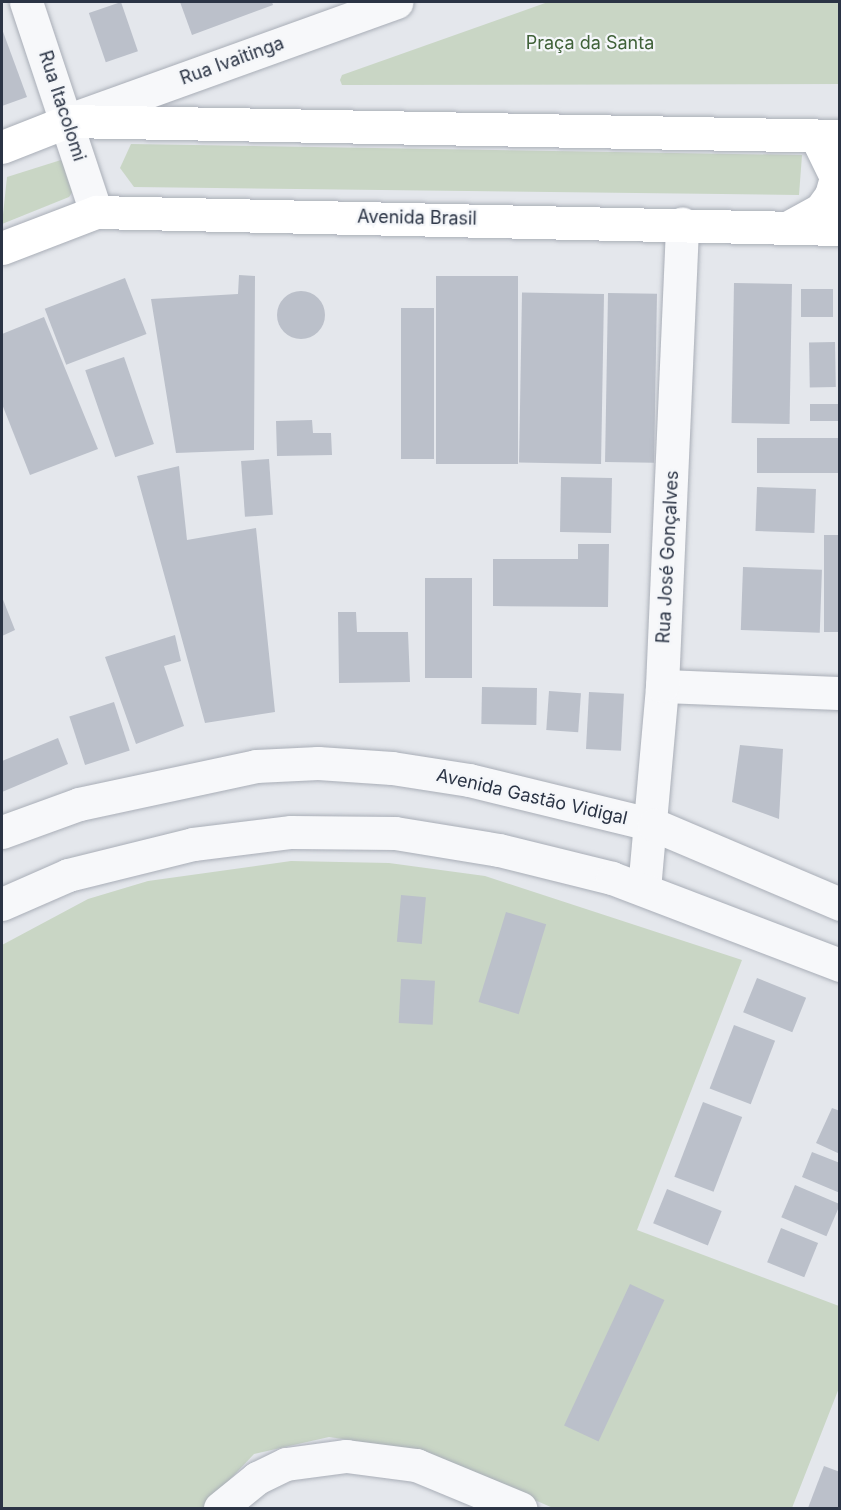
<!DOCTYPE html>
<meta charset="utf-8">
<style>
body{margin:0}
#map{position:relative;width:841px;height:1510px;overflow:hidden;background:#e4e7ec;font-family:Inter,sans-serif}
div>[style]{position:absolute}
.green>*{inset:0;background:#c9d6c5}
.building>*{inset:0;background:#bbc0ca;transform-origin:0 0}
.round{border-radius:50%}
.roads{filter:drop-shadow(0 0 2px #a9aeb7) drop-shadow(0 0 2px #a9aeb7)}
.minor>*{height:33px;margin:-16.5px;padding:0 16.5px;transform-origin:16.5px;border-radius:16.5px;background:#f7f8fa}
.tertiary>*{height:33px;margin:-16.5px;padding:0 16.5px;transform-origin:16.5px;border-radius:16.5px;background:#f7f8fa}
.secondary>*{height:33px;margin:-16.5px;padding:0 16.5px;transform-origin:16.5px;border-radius:16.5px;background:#fff}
span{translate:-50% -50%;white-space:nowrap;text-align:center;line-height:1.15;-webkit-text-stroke:4.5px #f4f6f9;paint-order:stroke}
.park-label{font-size:18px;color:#3f6138}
.street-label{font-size:18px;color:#2b3445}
.frame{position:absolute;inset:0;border:3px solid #2b3445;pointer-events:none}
</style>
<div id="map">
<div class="green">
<div style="clip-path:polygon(548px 2px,839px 2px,839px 84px,342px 85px,340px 80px,342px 75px)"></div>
<div style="clip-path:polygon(131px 144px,802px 155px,799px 195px,134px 187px,120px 168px)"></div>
<div style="clip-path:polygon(61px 160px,76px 187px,69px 197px,2px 224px,7px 177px)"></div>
<div style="clip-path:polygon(291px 861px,389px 863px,485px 876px,742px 960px,637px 1230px,839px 1306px,839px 1388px,792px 1508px,553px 1508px,423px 1451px,329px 1437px,254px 1454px,203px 1508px,2px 1508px,2px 945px,88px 899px,148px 881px)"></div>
</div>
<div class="building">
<div style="left:121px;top:2px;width:52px;height:34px;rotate:71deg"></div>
<div style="clip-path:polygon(180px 2px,272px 2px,273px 5px,192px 35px)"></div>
<div style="clip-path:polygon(2px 29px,27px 97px,2px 106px)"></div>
<div style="clip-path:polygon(239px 275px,255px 276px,254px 450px,176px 453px,151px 299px,238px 294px)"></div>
<div style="left:436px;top:276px;width:82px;height:188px"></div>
<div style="left:125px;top:278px;width:60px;height:86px;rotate:69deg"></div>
<div style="left:734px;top:283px;width:58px;height:140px;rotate:1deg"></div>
<div style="left:801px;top:289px;width:32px;height:28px"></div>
<div class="round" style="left:277px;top:291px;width:48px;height:48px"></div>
<div style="left:608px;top:293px;width:49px;height:169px;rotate:1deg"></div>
<div style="left:604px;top:294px;width:170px;height:82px;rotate:91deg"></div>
<div style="left:401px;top:308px;width:33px;height:151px"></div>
<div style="clip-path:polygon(44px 317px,98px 449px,30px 475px,2px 404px,2px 334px)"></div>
<div style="left:835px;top:342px;width:45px;height:26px;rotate:89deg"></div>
<div style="left:124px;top:357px;width:92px;height:41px;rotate:71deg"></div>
<div style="left:840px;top:404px;width:17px;height:30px;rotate:90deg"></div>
<div style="clip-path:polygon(312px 420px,313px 433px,331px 433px,332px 455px,277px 456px,276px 421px)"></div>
<div style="left:757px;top:438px;width:83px;height:35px"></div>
<div style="left:269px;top:459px;width:56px;height:28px;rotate:86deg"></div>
<div style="clip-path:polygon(179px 466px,187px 540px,256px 528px,275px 712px,205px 723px,137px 476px)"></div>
<div style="left:561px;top:477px;width:51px;height:55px;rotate:1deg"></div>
<div style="left:757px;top:487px;width:59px;height:44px;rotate:2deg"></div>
<div style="left:824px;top:535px;width:16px;height:97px"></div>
<div style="clip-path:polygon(578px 544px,609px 544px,608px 607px,493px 606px,493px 559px,578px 559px)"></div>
<div style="left:743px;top:567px;width:79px;height:63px;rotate:2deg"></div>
<div style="left:425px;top:578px;width:47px;height:100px"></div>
<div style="clip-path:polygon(2px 597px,15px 630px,2px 636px)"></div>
<div style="clip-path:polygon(338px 612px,356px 612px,357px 632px,408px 632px,410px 682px,339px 683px)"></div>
<div style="clip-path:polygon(175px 635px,181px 661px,164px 666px,184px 726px,136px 744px,105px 657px)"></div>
<div style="left:482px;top:687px;width:55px;height:37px;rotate:1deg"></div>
<div style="left:549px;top:691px;width:32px;height:39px;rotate:4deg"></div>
<div style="left:589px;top:692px;width:35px;height:57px;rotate:3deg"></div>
<div style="left:114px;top:702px;width:51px;height:47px;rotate:72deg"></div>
<div style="clip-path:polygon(58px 738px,68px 764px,2px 792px,2px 761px)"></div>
<div style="clip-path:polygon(740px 745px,783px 749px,779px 819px,732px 802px)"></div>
<div style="left:401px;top:895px;width:25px;height:47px;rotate:5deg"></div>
<div style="left:506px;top:912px;width:42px;height:94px;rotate:17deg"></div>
<div style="left:757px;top:978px;width:53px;height:37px;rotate:22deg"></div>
<div style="left:401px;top:979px;width:34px;height:44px;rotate:3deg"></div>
<div style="left:734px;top:1025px;width:44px;height:68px;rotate:21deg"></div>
<div style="left:703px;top:1102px;width:42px;height:80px;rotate:21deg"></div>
<div style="clip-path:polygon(832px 1108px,840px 1111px,840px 1154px,816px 1143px)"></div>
<div style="clip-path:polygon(812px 1152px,840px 1163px,840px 1193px,802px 1177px)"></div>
<div style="left:795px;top:1185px;width:49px;height:35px;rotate:23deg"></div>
<div style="left:667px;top:1189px;width:59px;height:37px;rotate:22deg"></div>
<div style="left:781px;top:1228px;width:40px;height:37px;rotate:22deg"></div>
<div style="left:630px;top:1284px;width:38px;height:156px;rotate:25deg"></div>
<div style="clip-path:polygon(824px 1466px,840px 1472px,840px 1508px,808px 1508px)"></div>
</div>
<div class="roads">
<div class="minor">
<div style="left:26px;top:2px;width:221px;rotate:71.6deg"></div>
<div style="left:69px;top:120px;width:348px;rotate:-19.8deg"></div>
<div style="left:662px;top:686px;width:178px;rotate:2.3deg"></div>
<div style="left:644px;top:889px;width:204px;rotate:-84.9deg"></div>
<div style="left:662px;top:686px;width:463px;rotate:-87.5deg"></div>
<div style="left:220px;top:1508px;width:48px;rotate:-39deg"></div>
<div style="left:257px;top:1478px;width:32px;rotate:-26deg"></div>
<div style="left:286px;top:1464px;width:61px;rotate:-7.6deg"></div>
<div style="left:346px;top:1456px;width:71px;rotate:7.3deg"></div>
<div style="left:416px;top:1465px;width:113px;rotate:22.5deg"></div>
</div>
<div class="tertiary">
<div style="left:2px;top:832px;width:82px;rotate:-20deg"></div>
<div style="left:79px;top:804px;width:181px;rotate:-12.1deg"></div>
<div style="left:256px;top:766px;width:62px;rotate:-2.8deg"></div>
<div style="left:318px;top:763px;width:74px;rotate:3.9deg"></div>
<div style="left:392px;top:768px;width:78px;rotate:8.9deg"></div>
<div style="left:469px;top:780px;width:190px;rotate:13.7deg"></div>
<div style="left:654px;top:825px;width:202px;rotate:23deg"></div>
<div style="left:2px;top:904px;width:72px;rotate:-23.7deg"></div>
<div style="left:68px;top:875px;width:129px;rotate:-13.9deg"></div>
<div style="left:193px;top:844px;width:99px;rotate:-7deg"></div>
<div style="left:291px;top:832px;width:104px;rotate:0.6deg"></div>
<div style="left:395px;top:833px;width:105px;rotate:9.3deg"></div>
<div style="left:499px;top:850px;width:116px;rotate:13.9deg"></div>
<div style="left:612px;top:878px;width:244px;rotate:20.9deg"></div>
</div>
<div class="secondary">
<div style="left:2px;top:147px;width:71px;rotate:-21.5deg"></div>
<div style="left:68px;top:121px;width:772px;rotate:1.11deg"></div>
<div style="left:789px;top:227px;width:37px;rotate:-29deg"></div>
<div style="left:821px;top:209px;width:17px;rotate:-54deg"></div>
<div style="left:831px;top:195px;width:19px;rotate:-74deg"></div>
<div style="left:836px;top:177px;width:46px;rotate:-116deg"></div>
<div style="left:2px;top:248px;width:101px;rotate:-21deg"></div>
<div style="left:96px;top:212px;width:744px;rotate:1.31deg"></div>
</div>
</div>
<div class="park-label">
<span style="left:590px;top:43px">Praça da Santa</span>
</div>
<div class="street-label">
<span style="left:232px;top:61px;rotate:-20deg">Rua Ivaitinga</span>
<span style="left:62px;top:106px;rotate:72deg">Rua Itacolomi</span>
<span style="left:417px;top:218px;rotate:1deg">Avenida Brasil</span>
<span style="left:668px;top:557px;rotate:-87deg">Rua José Gonçalves</span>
<span style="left:532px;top:797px;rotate:13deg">Avenida Gastão Vidigal</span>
</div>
<div class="frame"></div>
</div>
